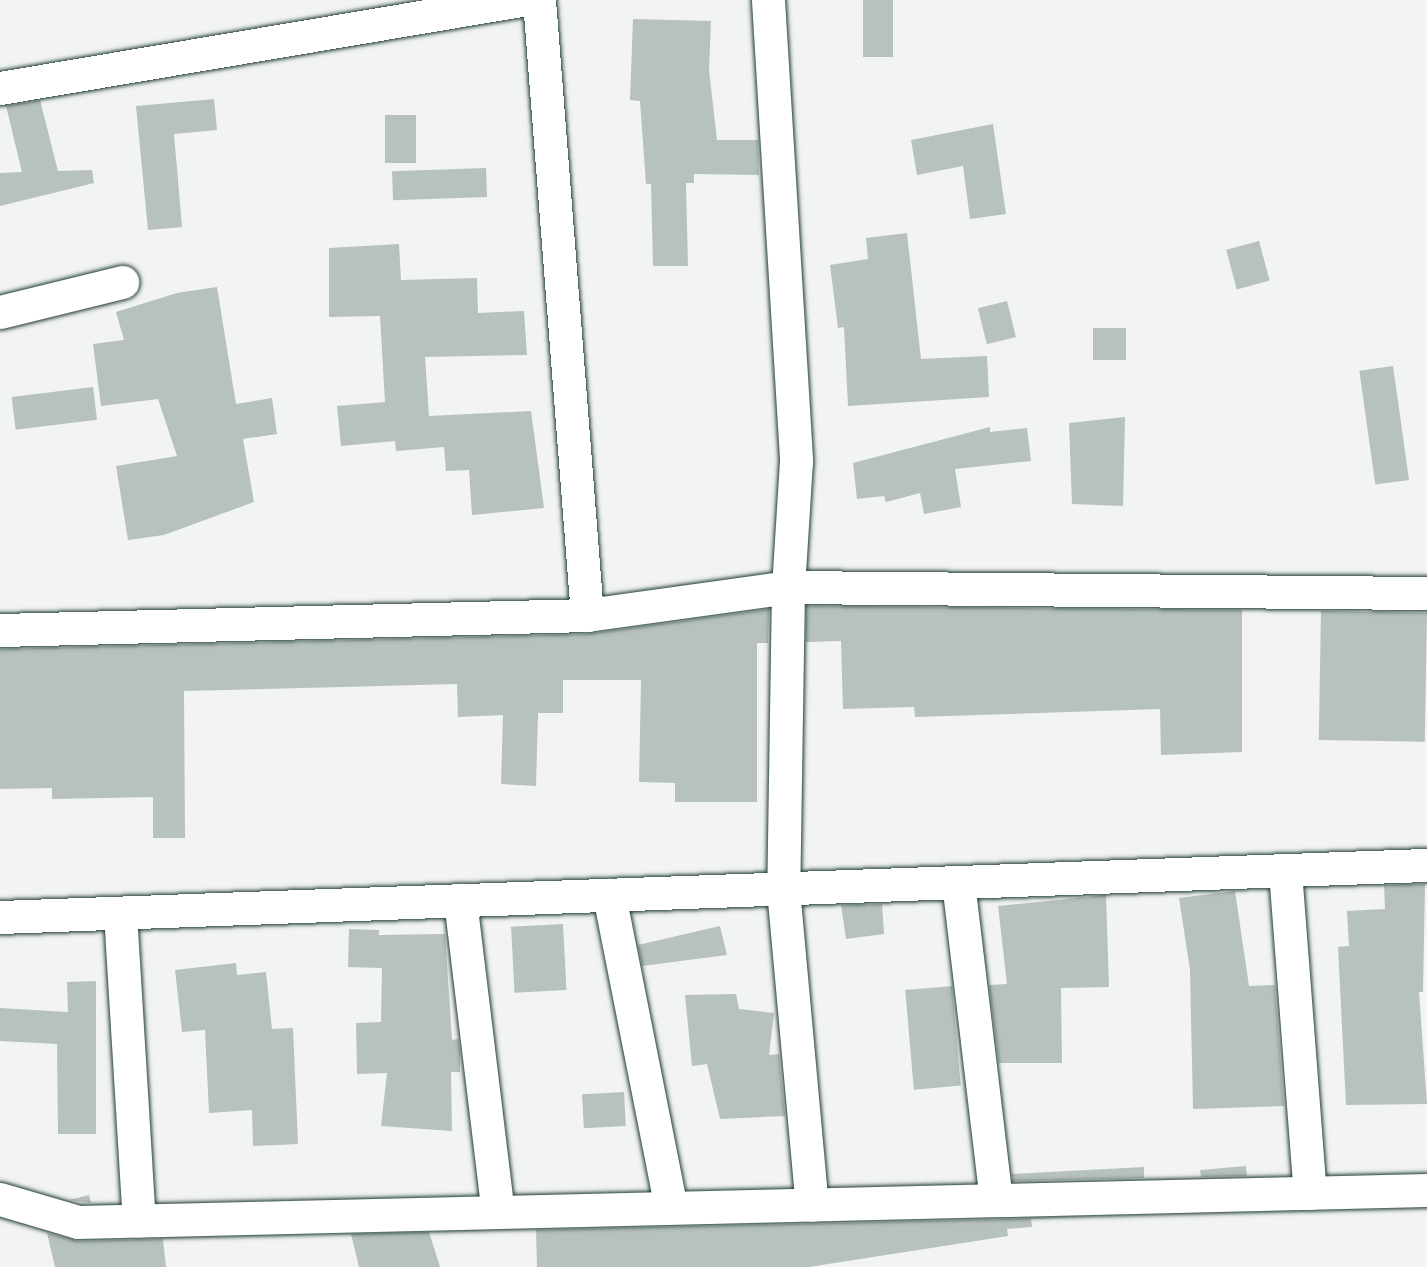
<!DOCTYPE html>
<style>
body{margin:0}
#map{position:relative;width:1427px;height:1267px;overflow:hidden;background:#f2f3f3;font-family:"Gochi Hand",sans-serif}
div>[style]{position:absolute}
.building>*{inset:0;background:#b7c1bd;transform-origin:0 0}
.roads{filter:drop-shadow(0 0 2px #1f3d34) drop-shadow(0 0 2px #1f3d34)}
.minor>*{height:33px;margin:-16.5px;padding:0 16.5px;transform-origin:16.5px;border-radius:16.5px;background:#fff}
span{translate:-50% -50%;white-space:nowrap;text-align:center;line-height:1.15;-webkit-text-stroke:4.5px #fff;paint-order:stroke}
</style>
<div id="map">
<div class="building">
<div style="left:863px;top:0;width:30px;height:57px"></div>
<div style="clip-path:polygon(633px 19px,711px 21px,709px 70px,717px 140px,758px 140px,759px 175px,694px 174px,694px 183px,686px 183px,688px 266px,653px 266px,651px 184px,646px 184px,640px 101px,630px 100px)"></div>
<div style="clip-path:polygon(214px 99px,217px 130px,174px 134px,182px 227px,148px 230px,136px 106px)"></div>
<div style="clip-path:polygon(40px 100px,58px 171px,92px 170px,94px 183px,0 206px,0 173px,22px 172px,6px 106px)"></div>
<div style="left:385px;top:115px;width:31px;height:48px"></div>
<div style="clip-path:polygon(993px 124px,1006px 214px,970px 219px,963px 166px,917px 175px,911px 140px)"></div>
<div style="left:486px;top:168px;width:29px;height:94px;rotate:88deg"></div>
<div style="clip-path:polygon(907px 233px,921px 359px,987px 356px,989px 397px,848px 406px,844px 327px,838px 328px,830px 265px,868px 259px,866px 238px)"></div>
<div style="left:1259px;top:241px;width:41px;height:34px;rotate:75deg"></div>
<div style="clip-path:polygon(399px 244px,401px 280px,477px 278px,478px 313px,524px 311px,527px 355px,425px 357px,429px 416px,531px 411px,544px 508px,472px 515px,469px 470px,446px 471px,444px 447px,396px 451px,395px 441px,341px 446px,337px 406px,385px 402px,380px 316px,329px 317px,329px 248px)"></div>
<div style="clip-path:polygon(217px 287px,236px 404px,272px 398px,277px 434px,243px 439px,254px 502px,164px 535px,128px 540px,116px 466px,177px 456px,158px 399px,101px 406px,93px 344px,124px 340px,116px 312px,177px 293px)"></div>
<div style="left:1007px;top:301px;width:37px;height:30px;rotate:76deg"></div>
<div style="left:1093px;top:328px;width:33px;height:32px"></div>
<div style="left:1393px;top:366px;width:115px;height:34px;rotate:82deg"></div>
<div style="left:93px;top:387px;width:33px;height:82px;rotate:83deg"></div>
<div style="clip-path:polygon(1125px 417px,1123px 506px,1072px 504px,1069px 423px)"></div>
<div style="clip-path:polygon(990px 427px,990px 432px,1027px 428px,1031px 461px,955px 469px,961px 507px,924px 514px,920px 493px,886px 502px,884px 496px,857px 499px,853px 463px)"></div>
<div style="clip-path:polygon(806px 606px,1242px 610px,1242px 752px,1161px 755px,1160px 709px,915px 717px,914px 707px,843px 709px,841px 641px,806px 642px)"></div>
<div style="clip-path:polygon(769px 609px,768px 643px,757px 643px,757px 802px,675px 802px,675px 783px,639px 782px,641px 680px,563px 680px,563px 713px,538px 713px,536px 786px,501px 784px,503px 715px,458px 717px,457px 684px,184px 691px,185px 838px,153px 838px,153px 797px,52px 799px,52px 788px,0 789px,0 649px,587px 634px)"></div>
<div style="left:1321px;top:611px;width:106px;height:129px;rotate:1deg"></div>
<div style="clip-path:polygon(1425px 884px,1423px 992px,1419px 992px,1427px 1104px,1346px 1105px,1338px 947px,1349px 946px,1347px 911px,1385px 909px,1384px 885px)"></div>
<div style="clip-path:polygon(1235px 891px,1249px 986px,1275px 985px,1284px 1106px,1193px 1109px,1190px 970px,1179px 898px)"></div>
<div style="clip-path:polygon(1106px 895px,1109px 987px,1061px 988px,1062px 1063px,999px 1063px,989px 985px,1007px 984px,998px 906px)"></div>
<div style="clip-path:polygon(882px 904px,884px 934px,846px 939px,841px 905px)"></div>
<div style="left:563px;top:924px;width:66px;height:52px;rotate:87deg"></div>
<div style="clip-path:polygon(720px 926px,727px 955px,642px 966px,638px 945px)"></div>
<div style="clip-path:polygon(349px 929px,379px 930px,379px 935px,445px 934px,452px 1040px,458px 1039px,460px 1051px,460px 1072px,451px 1072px,452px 1131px,381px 1126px,387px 1073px,357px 1074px,356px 1023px,381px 1022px,382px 968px,348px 967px)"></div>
<div style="clip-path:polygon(236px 963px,237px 975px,266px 972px,272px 1029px,293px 1028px,298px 1144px,253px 1146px,252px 1110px,209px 1113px,205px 1030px,182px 1032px,175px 970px)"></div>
<div style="clip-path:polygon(96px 981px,96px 1134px,58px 1134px,57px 1044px,0 1041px,0 1008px,68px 1012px,67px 982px)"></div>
<div style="left:952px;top:986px;width:100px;height:47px;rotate:85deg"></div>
<div style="clip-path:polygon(736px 994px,739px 1009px,774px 1013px,769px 1055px,779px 1054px,785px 1116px,720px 1119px,707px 1064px,692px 1066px,685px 995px)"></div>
<div style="left:624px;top:1092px;width:34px;height:42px;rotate:87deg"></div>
<div style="clip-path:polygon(1246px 1166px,1247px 1176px,1201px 1177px,1200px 1170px)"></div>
<div style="clip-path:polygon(1144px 1167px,1144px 1178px,1013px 1181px,1012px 1174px)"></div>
<div style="clip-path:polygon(89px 1195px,91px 1203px,69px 1200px)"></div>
<div style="clip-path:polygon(1087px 1217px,1031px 1219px,1032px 1227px,1007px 1229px,1008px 1236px,809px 1267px,537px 1267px,536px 1230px)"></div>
<div style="clip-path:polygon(429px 1232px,440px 1267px,359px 1267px,351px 1234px)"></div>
<div style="clip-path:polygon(47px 1233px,78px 1241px,163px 1239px,166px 1267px,55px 1267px)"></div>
</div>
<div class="roads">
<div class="minor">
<div style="left:539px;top:0;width:617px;rotate:85.54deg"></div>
<div style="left:768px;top:0;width:462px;rotate:86.5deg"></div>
<div style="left:796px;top:461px;width:126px;rotate:93.6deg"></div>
<div style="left:788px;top:587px;width:302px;rotate:90.9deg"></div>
<div style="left:783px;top:889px;width:317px;rotate:84.8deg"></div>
<div style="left:0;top:88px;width:528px;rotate:-9.59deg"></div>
<div style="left:0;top:312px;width:126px;rotate:-13.8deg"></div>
<div style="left:0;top:630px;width:587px;rotate:-1.46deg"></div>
<div style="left:587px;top:615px;width:203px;rotate:-7.9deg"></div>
<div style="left:788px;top:587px;width:639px;rotate:0.54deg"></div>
<div style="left:1285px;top:871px;width:323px;rotate:85.6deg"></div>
<div style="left:958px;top:882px;width:320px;rotate:83.2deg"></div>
<div style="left:609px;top:895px;width:318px;rotate:78.8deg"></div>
<div style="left:460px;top:900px;width:314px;rotate:83.1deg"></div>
<div style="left:120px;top:913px;width:308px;rotate:86.5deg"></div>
<div style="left:0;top:917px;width:1428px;rotate:-2.09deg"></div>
<div style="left:0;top:1199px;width:81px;rotate:16.4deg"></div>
<div style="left:78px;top:1222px;width:1349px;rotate:-1.36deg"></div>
</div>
</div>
</div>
